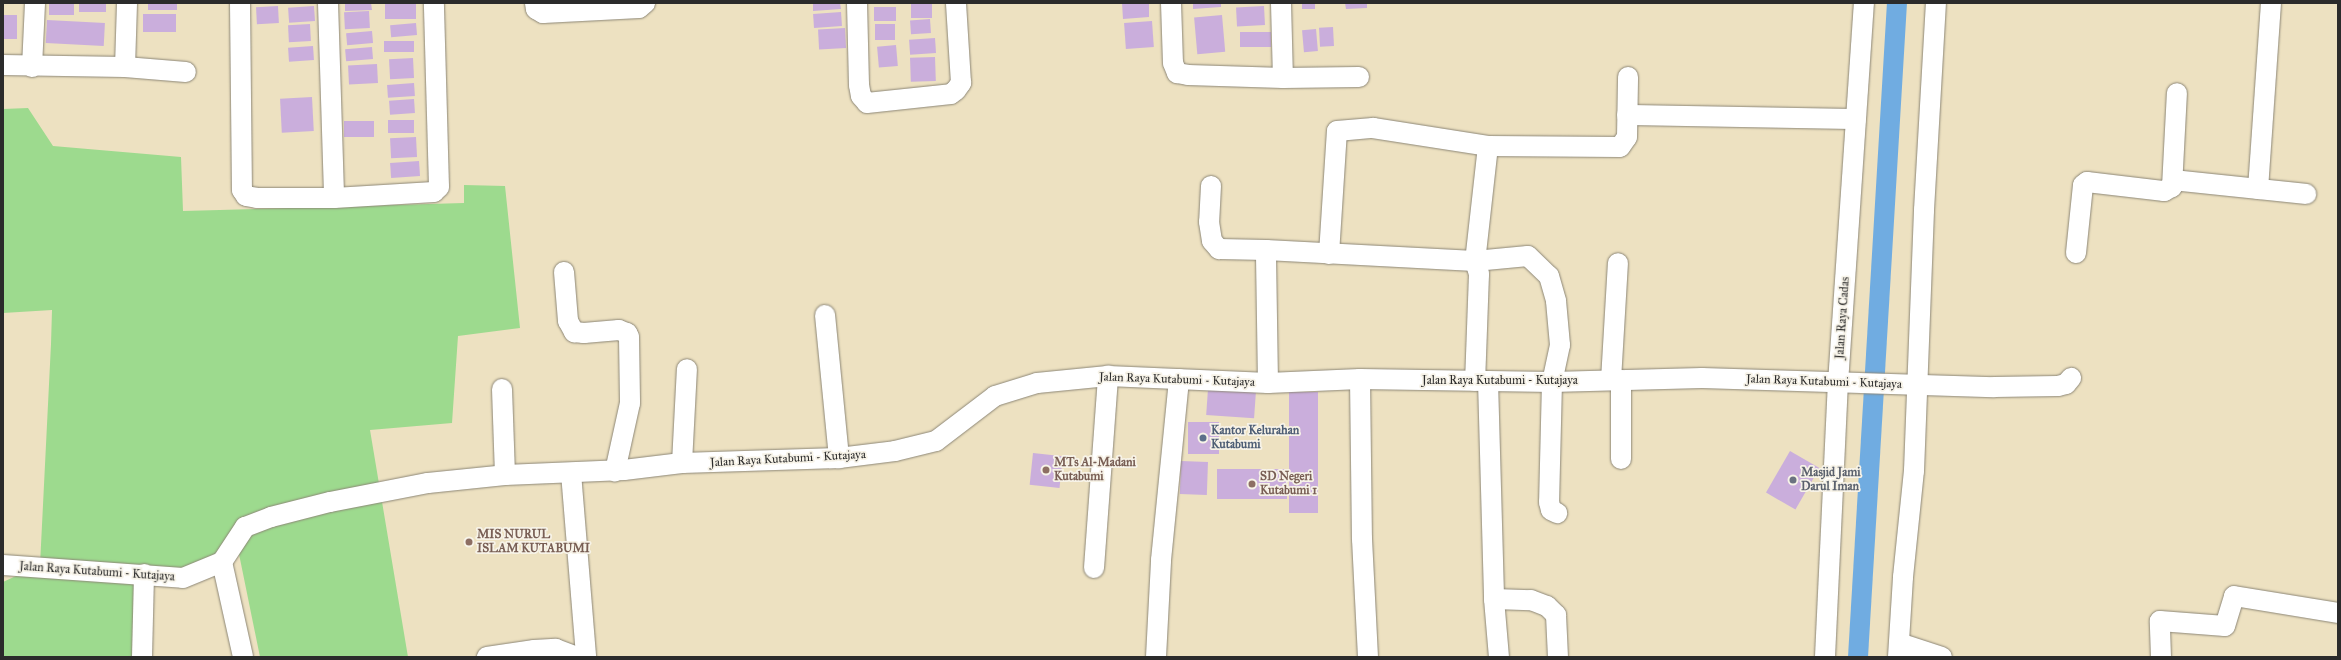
<!DOCTYPE html>
<style>
body{margin:0}
#map{position:relative;width:2341px;height:660px;overflow:hidden;background:#ede1c1;font-family:"IM FELL Great Primer",serif}
div>[style]{position:absolute}
.green>*{inset:0;background:#9dda8e}
.canal>*{height:20px;margin:-10px;padding:0 10px;transform-origin:10px;border-radius:10px;background:#70ace1}
.building>*{inset:0;background:#caaedc;transform-origin:0 0}
.roads{filter:drop-shadow(0 0 1px #8c8676) drop-shadow(0 0 1px #8c8676)}
.minor>*{height:20px;margin:-10px;padding:0 10px;transform-origin:10px;border-radius:10px;background:#fff}
.dots>*{width:11px;height:11px;translate:-50% -50%;box-sizing:border-box;border:2px solid #f7f3e8;border-radius:50%}
span{translate:-50% -50%;white-space:nowrap;text-align:center;line-height:1.15;-webkit-text-stroke:3.5px #f7f3e8;paint-order:stroke}
.street-label{font-size:12px;color:#2b2b2b}
.service-label{font-size:12px;color:#4e5e75;font-weight:700}
.left{translate:0 -50%;text-align:left}
.education-label{font-size:12px;color:#785e54;font-weight:700}
.worship-label{font-size:12px;color:#5b616d;font-weight:700}
.frame{position:absolute;inset:0;border:4px solid #2b2b2b;pointer-events:none}
</style>
<div id="map">
<div class="green">
<div style="clip-path:polygon(28px 108px,53px 146px,181px 157px,183px 211px,464px 203px,464px 185px,505px 186px,520px 328px,458px 336px,452px 423px,370px 430px,408px 657px,260px 657px,239px 554px,204px 568px,145px 574px,140px 657px,3px 657px,3px 582px,40px 565px,51px 344px,52px 310px,3px 313px,3px 109px)"></div>
</div>
<div class="canal">
<div style="left:1858px;top:657px;width:655px;rotate:-86.59deg"></div>
</div>
<div class="building">
<div style="left:49px;top:3px;width:25px;height:12px"></div>
<div style="left:79px;top:3px;width:27px;height:9px"></div>
<div style="left:148px;top:3px;width:29px;height:7px"></div>
<div style="clip-path:polygon(345px 3px,371px 3px,372px 10px,345px 11px)"></div>
<div style="left:385px;top:3px;width:31px;height:16px"></div>
<div style="clip-path:polygon(813px 3px,840px 3px,841px 9px,813px 11px)"></div>
<div style="left:911px;top:3px;width:21px;height:15px"></div>
<div style="clip-path:polygon(1122px 3px,1149px 3px,1149px 17px,1123px 19px)"></div>
<div style="clip-path:polygon(1193px 3px,1221px 3px,1221px 7px,1193px 9px)"></div>
<div style="left:1302px;top:3px;width:13px;height:6px"></div>
<div style="clip-path:polygon(1345px 3px,1367px 3px,1367px 8px,1346px 9px)"></div>
<div style="left:278px;top:6px;width:17px;height:22px;rotate:87deg"></div>
<div style="left:314px;top:6px;width:15px;height:26px;rotate:86deg"></div>
<div style="left:1264px;top:6px;width:19px;height:28px;rotate:87deg"></div>
<div style="left:896px;top:7px;width:14px;height:22px;rotate:90deg"></div>
<div style="left:369px;top:11px;width:17px;height:25px;rotate:87deg"></div>
<div style="left:841px;top:12px;width:14px;height:28px;rotate:86deg"></div>
<div style="left:176px;top:14px;width:18px;height:33px;rotate:90deg"></div>
<div style="left:4px;top:15px;width:13px;height:24px"></div>
<div style="left:1222px;top:15px;width:37px;height:28px;rotate:85deg"></div>
<div style="left:930px;top:19px;width:14px;height:20px;rotate:86deg"></div>
<div style="left:47px;top:20px;width:58px;height:23px;rotate:3deg"></div>
<div style="left:1152px;top:21px;width:26px;height:28px;rotate:86deg"></div>
<div style="left:416px;top:23px;width:12px;height:26px;rotate:85deg"></div>
<div style="left:310px;top:24px;width:17px;height:22px;rotate:87deg"></div>
<div style="left:895px;top:24px;width:16px;height:20px;rotate:90deg"></div>
<div style="left:1333px;top:27px;width:19px;height:14px;rotate:87deg"></div>
<div style="left:845px;top:28px;width:20px;height:27px;rotate:87deg"></div>
<div style="left:1316px;top:29px;width:22px;height:14px;rotate:85deg"></div>
<div style="left:372px;top:31px;width:12px;height:26px;rotate:85deg"></div>
<div style="left:1271px;top:32px;width:15px;height:31px;rotate:90deg"></div>
<div style="left:935px;top:38px;width:15px;height:26px;rotate:86deg"></div>
<div style="left:414px;top:41px;width:11px;height:30px;rotate:90deg"></div>
<div style="left:896px;top:45px;width:21px;height:19px;rotate:85deg"></div>
<div style="left:313px;top:46px;width:14px;height:25px;rotate:86deg"></div>
<div style="left:372px;top:47px;width:12px;height:27px;rotate:85deg"></div>
<div style="left:935px;top:57px;width:24px;height:25px;rotate:88deg"></div>
<div style="left:413px;top:58px;width:20px;height:24px;rotate:87deg"></div>
<div style="left:377px;top:64px;width:19px;height:29px;rotate:87deg"></div>
<div style="left:414px;top:83px;width:13px;height:27px;rotate:86deg"></div>
<div style="left:312px;top:97px;width:34px;height:32px;rotate:87deg"></div>
<div style="left:414px;top:99px;width:14px;height:25px;rotate:86deg"></div>
<div style="left:414px;top:120px;width:13px;height:26px;rotate:90deg"></div>
<div style="left:374px;top:121px;width:16px;height:30px;rotate:90deg"></div>
<div style="left:416px;top:137px;width:20px;height:26px;rotate:87deg"></div>
<div style="left:419px;top:161px;width:15px;height:29px;rotate:86deg"></div>
<div style="left:1208px;top:389px;width:48px;height:26px;rotate:4deg"></div>
<div style="left:1289px;top:392px;width:29px;height:121px"></div>
<div style="left:1188px;top:422px;width:31px;height:32px"></div>
<div style="left:1790px;top:451px;width:34px;height:48px;rotate:30deg"></div>
<div style="left:1033px;top:453px;width:30px;height:32px;rotate:6deg"></div>
<div style="left:1181px;top:461px;width:27px;height:33px;rotate:2deg"></div>
<div style="left:1217px;top:469px;width:70px;height:30px"></div>
</div>
<div class="roads">
<div class="minor">
<div style="left:240px;top:3px;width:187px;rotate:89.4deg"></div>
<div style="left:242px;top:190px;width:7px;rotate:56deg"></div>
<div style="left:246px;top:196px;width:11px;rotate:10deg"></div>
<div style="left:257px;top:198px;width:77px"></div>
<div style="left:334px;top:198px;width:100px;rotate:-3.4deg"></div>
<div style="left:434px;top:192px;width:7px;rotate:-45deg"></div>
<div style="left:439px;top:187px;width:184px;rotate:-91.6deg"></div>
<div style="left:328px;top:3px;width:195px;rotate:88.2deg"></div>
<div style="left:535px;top:3px;width:6px;rotate:81deg"></div>
<div style="left:536px;top:9px;width:8px;rotate:30deg"></div>
<div style="left:543px;top:13px;width:96px;rotate:-3deg"></div>
<div style="left:639px;top:8px;width:8px;rotate:-40deg"></div>
<div style="left:857px;top:3px;width:82px;rotate:88.6deg"></div>
<div style="left:859px;top:85px;width:11px;rotate:80deg"></div>
<div style="left:861px;top:96px;width:9px;rotate:49deg"></div>
<div style="left:867px;top:103px;width:84px;rotate:-6.1deg"></div>
<div style="left:951px;top:94px;width:6px;rotate:-39deg"></div>
<div style="left:956px;top:90px;width:9px;rotate:-54deg"></div>
<div style="left:961px;top:83px;width:80px;rotate:-93.6deg"></div>
<div style="left:1171px;top:3px;width:60px;rotate:88.1deg"></div>
<div style="left:1173px;top:63px;width:11px;rotate:68deg"></div>
<div style="left:1177px;top:73px;width:11px;rotate:10deg"></div>
<div style="left:1188px;top:75px;width:95px;rotate:1.8deg"></div>
<div style="left:1283px;top:78px;width:76px;rotate:-0.8deg"></div>
<div style="left:1281px;top:3px;width:75px;rotate:88.5deg"></div>
<div style="left:3px;top:65px;width:122px;rotate:0.9deg"></div>
<div style="left:125px;top:67px;width:61px;rotate:4.7deg"></div>
<div style="left:32px;top:67px;width:64px;rotate:-87.3deg"></div>
<div style="left:125px;top:67px;width:64px;rotate:-88.2deg"></div>
<div style="left:1627px;top:115px;width:229px;rotate:1deg"></div>
<div style="left:1488px;top:146px;width:116px;rotate:96.4deg"></div>
<div style="left:1475px;top:261px;width:53px;rotate:-5.4deg"></div>
<div style="left:1528px;top:256px;width:29px;rotate:44deg"></div>
<div style="left:1549px;top:276px;width:26px;rotate:74deg"></div>
<div style="left:1556px;top:301px;width:44px;rotate:84.8deg"></div>
<div style="left:1560px;top:345px;width:38px;rotate:102deg"></div>
<div style="left:1552px;top:382px;width:120px;rotate:91.4deg"></div>
<div style="left:1549px;top:502px;width:8px;rotate:76deg"></div>
<div style="left:1551px;top:510px;width:7px;rotate:27deg"></div>
<div style="left:2173px;top:180px;width:134px;rotate:6deg"></div>
<div style="left:1211px;top:186px;width:36px;rotate:93deg"></div>
<div style="left:1209px;top:222px;width:19px;rotate:81deg"></div>
<div style="left:1212px;top:241px;width:11px;rotate:49deg"></div>
<div style="left:1219px;top:249px;width:47px;rotate:1.2deg"></div>
<div style="left:2258px;top:189px;width:186px;rotate:-86deg"></div>
<div style="left:2076px;top:253px;width:68px;rotate:-84.1deg"></div>
<div style="left:2083px;top:185px;width:5px;rotate:-37deg"></div>
<div style="left:2087px;top:182px;width:78px;rotate:6.7deg"></div>
<div style="left:2164px;top:191px;width:9px;rotate:-27deg"></div>
<div style="left:2172px;top:187px;width:94px;rotate:-87deg"></div>
<div style="left:1329px;top:254px;width:123px;rotate:-86.3deg"></div>
<div style="left:1337px;top:131px;width:36px;rotate:-5deg"></div>
<div style="left:1373px;top:128px;width:116px;rotate:8.9deg"></div>
<div style="left:1488px;top:146px;width:132px;rotate:0.4deg"></div>
<div style="left:1620px;top:147px;width:12px;rotate:-55deg"></div>
<div style="left:1627px;top:137px;width:60px;rotate:-89deg"></div>
<div style="left:564px;top:272px;width:49px;rotate:85.3deg"></div>
<div style="left:568px;top:321px;width:13px;rotate:61deg"></div>
<div style="left:574px;top:332px;width:10px;rotate:6deg"></div>
<div style="left:584px;top:333px;width:35px;rotate:-5deg"></div>
<div style="left:619px;top:330px;width:9px;rotate:21deg"></div>
<div style="left:627px;top:333px;width:4px;rotate:63deg"></div>
<div style="left:629px;top:337px;width:66px;rotate:89.1deg"></div>
<div style="left:630px;top:403px;width:70px;rotate:102.4deg"></div>
<div style="left:825px;top:315px;width:144px;rotate:84.4deg"></div>
<div style="left:1360px;top:379px;width:160px;rotate:89.3deg"></div>
<div style="left:1362px;top:539px;width:118px;rotate:87.1deg"></div>
<div style="left:1611px;top:380px;width:117px;rotate:-86.6deg"></div>
<div style="left:1488px;top:381px;width:218px;rotate:88.4deg"></div>
<div style="left:1494px;top:599px;width:37px;rotate:2deg"></div>
<div style="left:1531px;top:600px;width:17px;rotate:21deg"></div>
<div style="left:1547px;top:606px;width:13px;rotate:45deg"></div>
<div style="left:1556px;top:615px;width:42px;rotate:87.3deg"></div>
<div style="left:1268px;top:383px;width:133px;rotate:-90.9deg"></div>
<div style="left:1266px;top:250px;width:209px;rotate:3deg"></div>
<div style="left:1475px;top:261px;width:14px;rotate:73deg"></div>
<div style="left:1479px;top:274px;width:107px;rotate:92.1deg"></div>
<div style="left:502px;top:389px;width:86px;rotate:88deg"></div>
<div style="left:1621px;top:459px;width:79px;rotate:-90deg"></div>
<div style="left:682px;top:463px;width:94px;rotate:-87deg"></div>
<div style="left:571px;top:473px;width:185px;rotate:85.3deg"></div>
<div style="left:222px;top:562px;width:97px;rotate:77.5deg"></div>
<div style="left:3px;top:565px;width:180px;rotate:4.1deg"></div>
<div style="left:183px;top:578px;width:42px;rotate:-22.3deg"></div>
<div style="left:222px;top:562px;width:42px;rotate:-56.7deg"></div>
<div style="left:245px;top:527px;width:28px;rotate:-21deg"></div>
<div style="left:271px;top:517px;width:61px;rotate:-14.3deg"></div>
<div style="left:330px;top:502px;width:100px;rotate:-11deg"></div>
<div style="left:428px;top:483px;width:77px;rotate:-5.9deg"></div>
<div style="left:505px;top:475px;width:119px;rotate:-2.4deg"></div>
<div style="left:624px;top:470px;width:58px;rotate:-6.9deg"></div>
<div style="left:682px;top:463px;width:157px;rotate:-1.8deg"></div>
<div style="left:839px;top:458px;width:56px;rotate:-7.1deg"></div>
<div style="left:895px;top:451px;width:42px;rotate:-13.7deg"></div>
<div style="left:936px;top:441px;width:74px;rotate:-37.3deg"></div>
<div style="left:995px;top:396px;width:44px;rotate:-17.2deg"></div>
<div style="left:1037px;top:383px;width:71px;rotate:-5.6deg"></div>
<div style="left:1108px;top:376px;width:160px;rotate:2.5deg"></div>
<div style="left:1268px;top:383px;width:92px;rotate:-2.5deg"></div>
<div style="left:1360px;top:379px;width:192px;rotate:0.9deg"></div>
<div style="left:1552px;top:382px;width:150px;rotate:-1.5deg"></div>
<div style="left:1702px;top:378px;width:292px;rotate:1.8deg"></div>
<div style="left:1994px;top:387px;width:64px;rotate:-0.9deg"></div>
<div style="left:2058px;top:386px;width:8px;rotate:-14deg"></div>
<div style="left:2066px;top:384px;width:8px;rotate:-50deg"></div>
<div style="left:1094px;top:568px;width:193px;rotate:-85.8deg"></div>
<div style="left:1494px;top:599px;width:58px;rotate:85.1deg"></div>
<div style="left:1899px;top:643px;width:45px;rotate:18deg"></div>
<div style="left:142px;top:657px;width:83px;rotate:-88.6deg"></div>
<div style="left:487px;top:657px;width:48px;rotate:-8.5deg"></div>
<div style="left:534px;top:650px;width:22px;rotate:-3deg"></div>
<div style="left:556px;top:649px;width:22px;rotate:21deg"></div>
<div style="left:1156px;top:657px;width:97px;rotate:-87deg"></div>
<div style="left:1161px;top:560px;width:182px;rotate:-84.3deg"></div>
<div style="left:1825px;top:657px;width:274px;rotate:-87.3deg"></div>
<div style="left:1838px;top:383px;width:381px;rotate:-86.1deg"></div>
<div style="left:1898px;top:657px;width:80px;rotate:-86.4deg"></div>
<div style="left:1903px;top:577px;width:107px;rotate:-84.1deg"></div>
<div style="left:1914px;top:471px;width:261px;rotate:-87.8deg"></div>
<div style="left:1924px;top:210px;width:207px;rotate:-86.7deg"></div>
<div style="left:2161px;top:657px;width:36px;rotate:-92deg"></div>
<div style="left:2160px;top:621px;width:65px;rotate:4.4deg"></div>
<div style="left:2225px;top:626px;width:31px;rotate:-73deg"></div>
<div style="left:2234px;top:596px;width:105px;rotate:9.3deg"></div>
</div>
</div>
<div class="dots">
<div style="left:1203px;top:438px;background:#5c6f8a"></div>
<div style="left:1046px;top:470px;background:#8d6e63"></div>
<div style="left:1793px;top:480px;background:#6b7280"></div>
<div style="left:1252px;top:484px;background:#8d6e63"></div>
<div style="left:469px;top:542px;background:#8d6e63"></div>
</div>
<div class="street-label">
<span style="left:1843px;top:318px;rotate:-86deg">Jalan Raya Cadas</span>
<span style="left:1177px;top:380px;rotate:2deg">Jalan Raya Kutabumi - Kutajaya</span>
<span style="left:1500px;top:381px">Jalan Raya Kutabumi - Kutajaya</span>
<span style="left:1824px;top:382px;rotate:2deg">Jalan Raya Kutabumi - Kutajaya</span>
<span style="left:788px;top:459px;rotate:-3deg">Jalan Raya Kutabumi - Kutajaya</span>
<span style="left:97px;top:572px;rotate:4deg">Jalan Raya Kutabumi - Kutajaya</span>
</div>
<div class="service-label">
<span class="left" style="left:1211px;top:438px">Kantor Kelurahan<br>Kutabumi</span>
</div>
<div class="education-label">
<span class="left" style="left:1054px;top:470px">MTs Al-Madani<br>Kutabumi</span>
<span class="left" style="left:1260px;top:484px">SD Negeri<br>Kutabumi 1</span>
<span class="left" style="left:477px;top:542px">MIS NURUL<br>ISLAM KUTABUMI</span>
</div>
<div class="worship-label">
<span class="left" style="left:1801px;top:480px">Masjid Jami<br>Darul Iman</span>
</div>
<div class="frame"></div>
</div>
